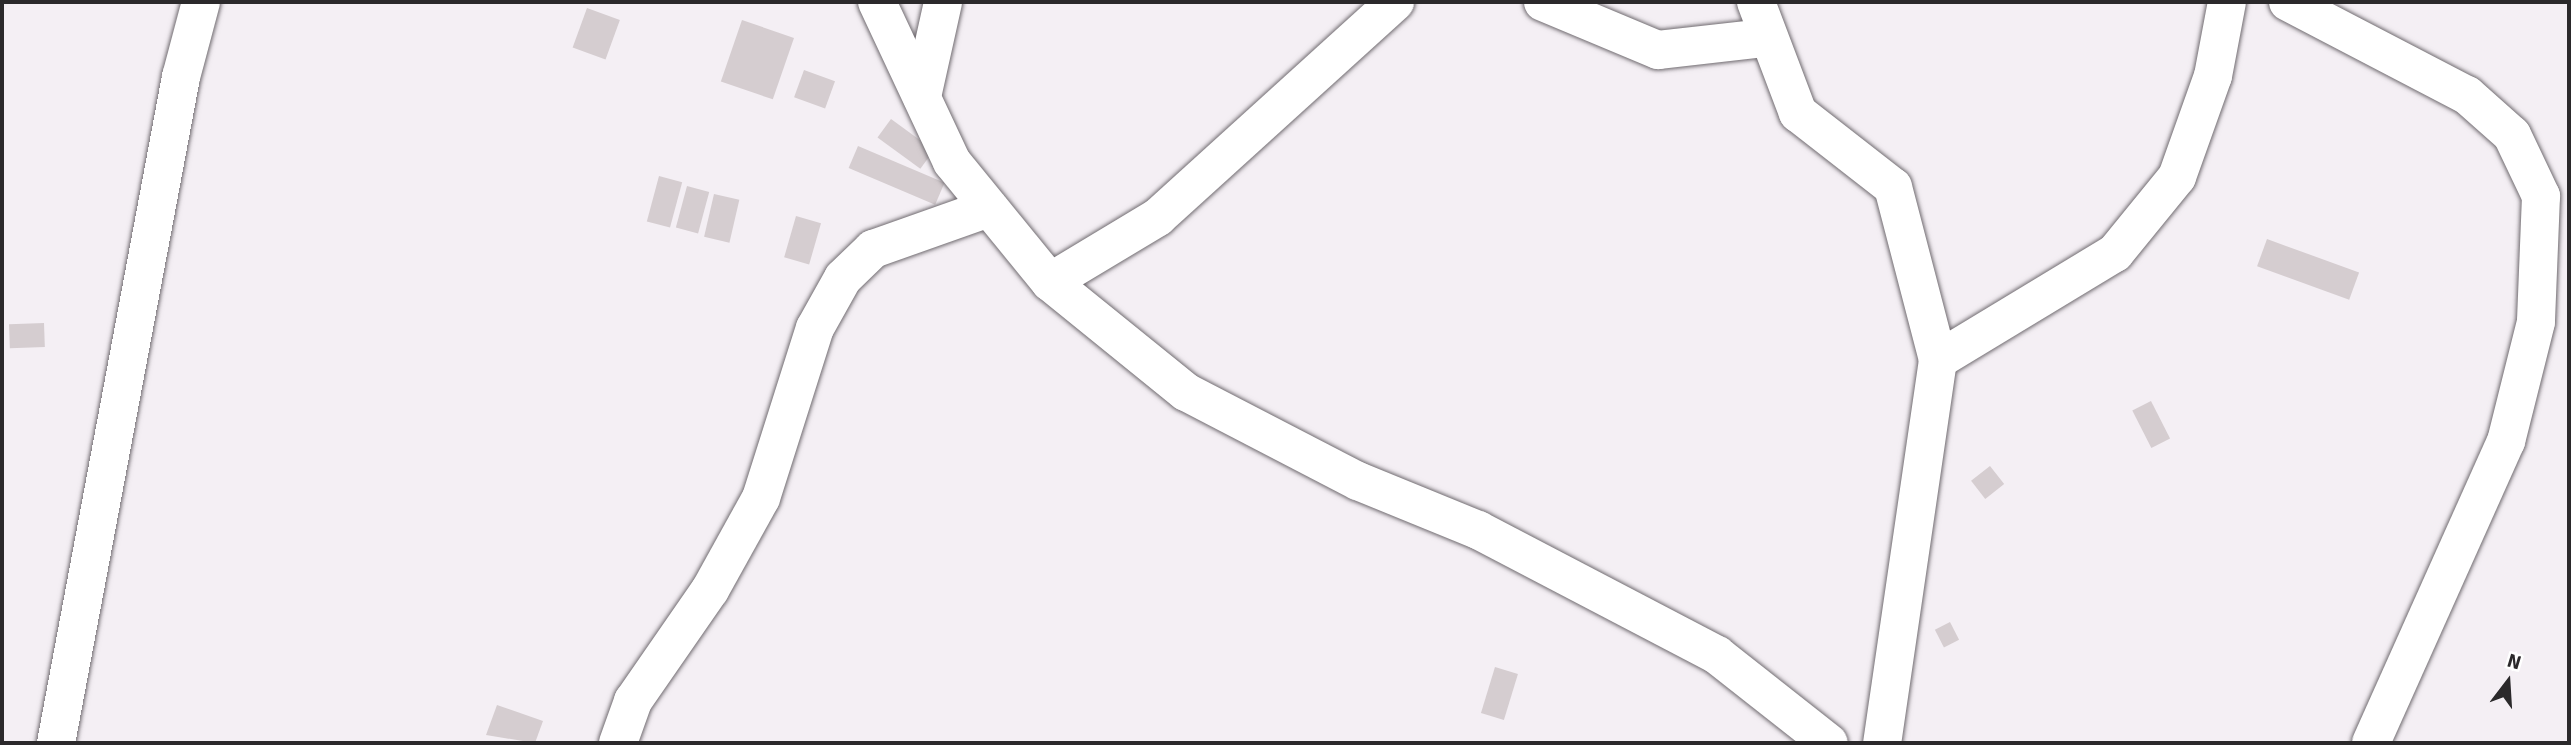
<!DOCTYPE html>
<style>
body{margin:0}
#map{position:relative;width:2571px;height:745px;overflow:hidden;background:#f4eff4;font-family:Signika,sans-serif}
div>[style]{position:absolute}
.building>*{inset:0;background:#d5cdd0;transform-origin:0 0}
.roads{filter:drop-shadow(0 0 2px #706b70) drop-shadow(0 0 2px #706b70)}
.minor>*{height:38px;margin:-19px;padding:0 19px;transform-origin:19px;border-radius:19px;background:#fff}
span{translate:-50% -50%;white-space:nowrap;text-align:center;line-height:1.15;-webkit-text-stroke:5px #fff;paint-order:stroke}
.frame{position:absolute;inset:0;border:4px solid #2b292b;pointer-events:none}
.north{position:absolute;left:2473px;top:647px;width:70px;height:70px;-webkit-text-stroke:5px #fff;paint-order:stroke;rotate:17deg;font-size:19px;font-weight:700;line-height:28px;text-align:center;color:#2b292b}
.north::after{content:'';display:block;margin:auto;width:24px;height:32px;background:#2b292b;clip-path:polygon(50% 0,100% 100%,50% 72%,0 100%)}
</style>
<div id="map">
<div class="building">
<div style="left:587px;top:8px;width:35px;height:42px;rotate:20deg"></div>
<div style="left:742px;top:20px;width:55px;height:65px;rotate:19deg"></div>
<div style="left:804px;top:70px;width:33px;height:29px;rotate:20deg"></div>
<div style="left:891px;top:119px;width:53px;height:23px;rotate:36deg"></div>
<div style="left:858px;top:146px;width:94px;height:24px;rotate:23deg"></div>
<div style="left:659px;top:176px;width:24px;height:47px;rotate:15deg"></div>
<div style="left:687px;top:186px;width:23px;height:43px;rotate:15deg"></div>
<div style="left:714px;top:194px;width:26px;height:44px;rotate:13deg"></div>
<div style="left:796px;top:216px;width:26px;height:43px;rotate:16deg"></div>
<div style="left:2267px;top:239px;width:98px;height:29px;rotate:20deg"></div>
<div style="left:44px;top:323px;width:24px;height:35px;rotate:88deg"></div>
<div style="left:2151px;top:401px;width:42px;height:21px;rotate:63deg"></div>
<div style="left:1990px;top:466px;width:23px;height:24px;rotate:52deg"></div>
<div style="left:1950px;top:622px;width:20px;height:17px;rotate:63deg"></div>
<div style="left:1495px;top:667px;width:24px;height:48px;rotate:17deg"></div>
<div style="clip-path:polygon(497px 705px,543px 721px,535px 743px,486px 735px)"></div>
</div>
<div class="roads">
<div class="minor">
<div style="left:877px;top:2px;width:177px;rotate:64.9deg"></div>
<div style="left:952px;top:162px;width:155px;rotate:50.8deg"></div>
<div style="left:1050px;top:282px;width:175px;rotate:39deg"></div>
<div style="left:1186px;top:392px;width:194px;rotate:27.4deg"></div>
<div style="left:1358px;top:481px;width:130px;rotate:22.2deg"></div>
<div style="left:1478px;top:530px;width:270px;rotate:27.6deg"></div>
<div style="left:1717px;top:655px;width:142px;rotate:38.2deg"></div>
<div style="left:1543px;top:2px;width:125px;rotate:22.7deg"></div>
<div style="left:1658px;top:50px;width:108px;rotate:-6.4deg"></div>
<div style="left:1756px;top:2px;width:119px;rotate:69.3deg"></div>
<div style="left:1798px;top:113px;width:120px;rotate:37.9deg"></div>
<div style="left:1893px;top:187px;width:179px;rotate:75.4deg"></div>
<div style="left:1938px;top:360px;width:387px;rotate:98.3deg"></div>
<div style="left:2288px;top:2px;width:202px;rotate:27.5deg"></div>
<div style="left:2467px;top:95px;width:60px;rotate:41.6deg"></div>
<div style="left:2512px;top:135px;width:68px;rotate:64.6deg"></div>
<div style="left:2541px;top:196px;width:126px;rotate:92.3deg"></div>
<div style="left:2536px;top:322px;width:123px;rotate:104.1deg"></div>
<div style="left:2506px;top:441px;width:331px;rotate:114.1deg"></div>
<div style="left:922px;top:97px;width:97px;rotate:-77.5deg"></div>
<div style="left:1050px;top:282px;width:126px;rotate:-31deg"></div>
<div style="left:1158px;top:217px;width:320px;rotate:-42.2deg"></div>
<div style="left:1938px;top:360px;width:207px;rotate:-31.2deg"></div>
<div style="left:2115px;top:253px;width:98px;rotate:-50.8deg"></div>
<div style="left:2177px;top:177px;width:107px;rotate:-70.4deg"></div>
<div style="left:2213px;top:76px;width:75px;rotate:-79.3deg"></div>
<div style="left:56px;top:743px;width:678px;rotate:-79.37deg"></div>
<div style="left:181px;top:77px;width:78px;rotate:-75.1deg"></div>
<div style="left:618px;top:743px;width:45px;rotate:-70.3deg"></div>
<div style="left:633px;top:701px;width:135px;rotate:-55.3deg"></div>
<div style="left:710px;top:590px;width:105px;rotate:-61deg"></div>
<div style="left:761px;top:498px;width:178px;rotate:-72.4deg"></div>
<div style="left:815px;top:328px;width:57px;rotate:-60.8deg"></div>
<div style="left:843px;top:278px;width:42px;rotate:-44deg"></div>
<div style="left:873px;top:249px;width:123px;rotate:-19.5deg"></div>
</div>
</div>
<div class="frame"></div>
<div class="north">N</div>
</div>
